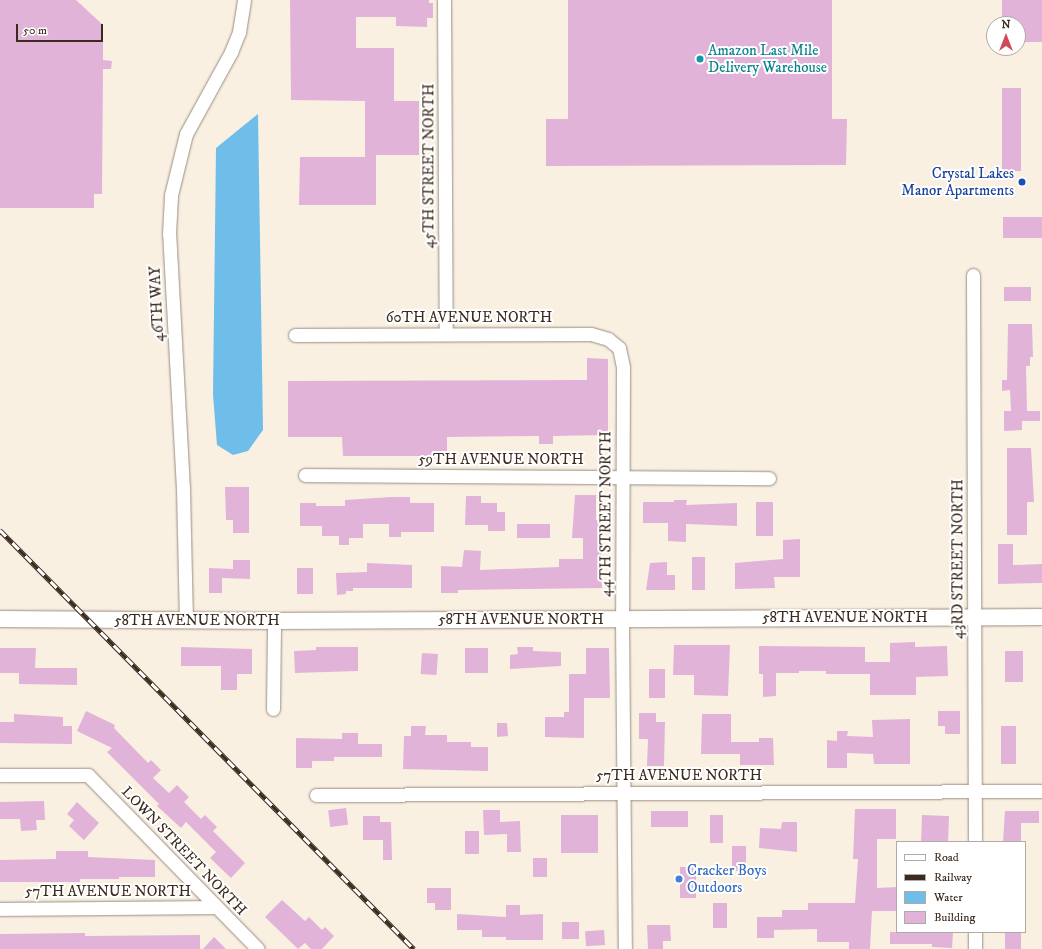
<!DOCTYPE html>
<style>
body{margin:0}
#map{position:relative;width:1042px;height:949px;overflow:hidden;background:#f9f0e2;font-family:"IM FELL DW Pica",serif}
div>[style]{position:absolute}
.water>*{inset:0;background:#6fbde9}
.building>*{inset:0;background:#e2b3d8;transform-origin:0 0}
.roads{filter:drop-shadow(0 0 1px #9a8d80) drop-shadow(0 0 1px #9a8d80)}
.minor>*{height:13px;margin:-6.5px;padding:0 6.5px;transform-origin:6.5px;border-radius:6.5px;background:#fff}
.tertiary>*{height:16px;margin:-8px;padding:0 8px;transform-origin:8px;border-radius:8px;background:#fff}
.rail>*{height:4.5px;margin-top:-2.25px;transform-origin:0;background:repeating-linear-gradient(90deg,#fff 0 9px,#3b2a1e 0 18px);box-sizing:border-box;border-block:1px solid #3b2a1e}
.dots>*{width:11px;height:11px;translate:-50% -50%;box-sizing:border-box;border:2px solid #fff;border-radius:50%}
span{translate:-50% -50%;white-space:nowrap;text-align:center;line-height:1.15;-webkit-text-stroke:4px #fff;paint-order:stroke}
.culture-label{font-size:15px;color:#0d838f}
.left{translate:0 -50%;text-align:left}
.street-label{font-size:15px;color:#3b2a1e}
.transit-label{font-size:15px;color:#164399}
.right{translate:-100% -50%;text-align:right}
.shop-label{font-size:15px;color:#366cbe}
.legend{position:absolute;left:896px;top:841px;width:130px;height:92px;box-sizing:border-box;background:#fff;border:1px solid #b1aaa5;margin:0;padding:5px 7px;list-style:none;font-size:12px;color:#3b2a1e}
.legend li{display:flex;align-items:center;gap:8px;height:20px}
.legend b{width:20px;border:1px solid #b1aaa5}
.north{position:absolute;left:986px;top:16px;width:40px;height:40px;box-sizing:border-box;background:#fff;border:1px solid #b1aaa5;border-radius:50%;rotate:0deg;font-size:11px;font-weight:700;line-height:16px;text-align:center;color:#3b2a1e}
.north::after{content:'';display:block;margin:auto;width:14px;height:18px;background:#d1495b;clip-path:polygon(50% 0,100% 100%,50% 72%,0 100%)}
.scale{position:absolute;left:16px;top:24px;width:87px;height:18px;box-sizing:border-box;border:2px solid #3b2a1e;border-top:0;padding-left:5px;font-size:12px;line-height:14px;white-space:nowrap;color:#3b2a1e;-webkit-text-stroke:3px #fff;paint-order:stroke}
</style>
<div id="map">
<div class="water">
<div style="clip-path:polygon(258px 114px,263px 430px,248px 451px,233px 455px,217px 445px,213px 395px,216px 148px)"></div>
</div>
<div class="building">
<div style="clip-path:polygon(0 0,76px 0,103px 25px,103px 60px,112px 61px,111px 69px,103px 69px,102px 194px,94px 194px,94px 208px,0 208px)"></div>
<div style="clip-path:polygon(290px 0,429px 0,429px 3px,433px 3px,433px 18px,427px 18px,427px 27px,396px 26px,396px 17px,356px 17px,356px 48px,394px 48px,394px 101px,419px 101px,419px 155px,376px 155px,376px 205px,299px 205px,300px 157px,365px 157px,365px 101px,291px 100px)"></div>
<div style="clip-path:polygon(568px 0,832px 0,832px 119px,847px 119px,846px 165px,546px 166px,546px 119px,568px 119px)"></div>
<div style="clip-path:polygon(1002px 0,1042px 0,1042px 42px,1018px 42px,1018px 24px,1002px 24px)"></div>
<div style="left:1002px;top:88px;width:19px;height:83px"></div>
<div style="left:1003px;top:217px;width:39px;height:21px"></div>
<div style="left:1004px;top:287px;width:27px;height:14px"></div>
<div style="clip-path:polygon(1008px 324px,1032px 324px,1033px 357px,1030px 357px,1030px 366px,1026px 366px,1027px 411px,1040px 411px,1040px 421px,1022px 421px,1022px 430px,1004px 431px,1004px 411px,1011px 411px,1010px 390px,1002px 391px,1002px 380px,1007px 380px)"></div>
<div style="clip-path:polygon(587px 358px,608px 359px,608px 435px,553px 436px,553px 444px,539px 444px,539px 436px,447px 437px,447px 456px,343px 456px,342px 437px,288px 437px,288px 381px,587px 380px)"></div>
<div style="clip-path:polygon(1007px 448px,1031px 448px,1034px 502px,1027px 502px,1027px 535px,1007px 535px)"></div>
<div style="clip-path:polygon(225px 487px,249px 487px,249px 533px,233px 533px,233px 520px,226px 520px)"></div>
<div style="clip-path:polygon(575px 495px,596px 495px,596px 520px,601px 520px,602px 588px,458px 590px,458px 593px,441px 593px,441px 566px,462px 567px,464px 550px,481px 551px,480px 570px,559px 567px,559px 559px,583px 559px,583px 538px,572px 538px)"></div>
<div style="clip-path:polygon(466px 496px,481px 496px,481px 503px,497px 503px,497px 512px,505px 512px,505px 531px,488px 531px,488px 525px,465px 525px)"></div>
<div style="clip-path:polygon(391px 497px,410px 497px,410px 503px,434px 503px,434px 532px,401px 532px,401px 537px,389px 537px,389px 524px,363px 524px,363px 538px,349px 538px,349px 545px,339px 545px,339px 536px,322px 536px,322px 526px,300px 526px,300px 503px,316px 503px,316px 506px,345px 506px,345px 500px)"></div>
<div style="clip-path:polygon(674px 500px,687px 500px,686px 505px,737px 503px,737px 526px,686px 524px,686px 542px,668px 541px,668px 523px,643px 523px,643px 502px,674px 502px)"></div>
<div style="left:756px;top:502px;width:17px;height:34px"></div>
<div style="left:517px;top:524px;width:33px;height:14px"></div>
<div style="clip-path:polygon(800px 539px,800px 577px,774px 577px,775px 588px,735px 589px,735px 563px,783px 559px,783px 540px)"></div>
<div style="clip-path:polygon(998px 544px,1013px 544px,1013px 565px,1042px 564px,1042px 583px,998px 584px)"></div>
<div style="left:692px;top:557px;width:13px;height:33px"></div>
<div style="clip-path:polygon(233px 560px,250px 560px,250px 579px,222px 578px,222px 593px,209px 593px,209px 568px,233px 569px)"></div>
<div style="clip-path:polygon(667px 562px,667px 575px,675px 575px,675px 590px,646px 590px,650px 563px)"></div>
<div style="clip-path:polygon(367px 563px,412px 565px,412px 588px,353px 588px,353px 591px,346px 591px,346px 594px,337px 595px,336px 573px,367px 572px)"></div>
<div style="left:297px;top:568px;width:16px;height:26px"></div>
<div style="clip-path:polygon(915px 642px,915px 647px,947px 646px,948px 676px,916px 677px,916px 695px,870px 695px,870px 674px,826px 674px,826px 671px,799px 671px,799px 673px,776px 673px,776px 696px,763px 697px,763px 674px,759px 674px,759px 646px,865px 647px,865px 662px,890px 662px,890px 643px)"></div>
<div style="clip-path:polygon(674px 645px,730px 645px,728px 696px,694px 695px,694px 675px,673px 675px)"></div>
<div style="clip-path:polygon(181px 647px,252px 649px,252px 674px,237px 674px,237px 690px,221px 690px,221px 666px,181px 666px)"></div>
<div style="clip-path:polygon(316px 647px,358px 647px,358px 671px,295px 673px,294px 651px,316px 650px)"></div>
<div style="clip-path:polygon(517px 647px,533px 647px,533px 651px,561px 652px,561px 666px,510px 669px,510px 655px,518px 654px)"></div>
<div style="clip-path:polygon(0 648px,36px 648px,35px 668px,77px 668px,77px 685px,19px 684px,19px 673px,0 673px)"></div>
<div style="left:465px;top:648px;width:23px;height:25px"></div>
<div style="clip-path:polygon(586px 648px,609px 648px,610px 698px,584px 698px,584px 738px,545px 737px,545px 717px,564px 717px,564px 712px,569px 712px,569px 674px,586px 674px)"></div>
<div style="left:1005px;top:651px;width:18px;height:31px"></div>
<div style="left:422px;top:653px;width:16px;height:21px;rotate:4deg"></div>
<div style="left:649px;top:669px;width:16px;height:29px"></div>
<div style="clip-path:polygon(86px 711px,115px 725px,114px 728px,148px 763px,151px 760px,161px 770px,153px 778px,169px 793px,177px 785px,189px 797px,184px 802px,201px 819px,205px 815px,217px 827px,213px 831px,245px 863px,231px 878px,210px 858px,216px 852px,186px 822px,181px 828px,157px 806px,159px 804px,107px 752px,112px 748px,77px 731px)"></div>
<div style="clip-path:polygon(938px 711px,960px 711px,960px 734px,945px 734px,945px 726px,938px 726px)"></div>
<div style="clip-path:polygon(639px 713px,656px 713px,656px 722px,665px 722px,664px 766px,647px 766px,648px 739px,639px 739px)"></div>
<div style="clip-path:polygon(14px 714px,63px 717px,63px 726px,72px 726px,72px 744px,0 743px,0 722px,14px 722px)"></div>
<div style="clip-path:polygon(702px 714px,731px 714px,731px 742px,759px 742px,759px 738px,773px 738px,774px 765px,740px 765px,740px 754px,701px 754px)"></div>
<div style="clip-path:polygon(910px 719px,910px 764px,874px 764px,873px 754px,847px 753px,847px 768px,827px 768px,827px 740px,837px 741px,837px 731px,848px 731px,847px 736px,873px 737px,872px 720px)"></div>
<div style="clip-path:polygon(497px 723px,507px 723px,508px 736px,497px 737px)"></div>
<div style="clip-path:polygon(411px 726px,426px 726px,425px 735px,447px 735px,447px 742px,471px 742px,471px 747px,488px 747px,488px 771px,403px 769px,404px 736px,411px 736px)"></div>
<div style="left:1001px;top:726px;width:15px;height:38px"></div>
<div style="clip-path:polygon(342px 733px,358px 733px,358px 744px,382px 744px,382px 757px,334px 757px,334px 761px,312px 761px,312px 768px,296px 768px,296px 738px,342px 739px)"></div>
<div style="clip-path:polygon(44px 801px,45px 820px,36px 820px,37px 830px,21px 831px,20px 819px,0 819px,0 802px)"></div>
<div style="clip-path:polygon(77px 802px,99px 823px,84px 840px,69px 826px,74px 820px,67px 814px)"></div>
<div style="left:346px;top:808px;width:17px;height:18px;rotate:83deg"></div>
<div style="clip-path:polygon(855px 809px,896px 809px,896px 839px,877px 839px,877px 888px,897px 887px,897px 911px,872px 911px,870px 949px,849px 949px,849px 942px,817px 942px,817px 929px,774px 930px,774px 938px,757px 938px,757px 917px,782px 917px,782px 910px,808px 910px,808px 903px,855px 903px,858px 859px,853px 859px)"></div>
<div style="clip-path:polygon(483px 810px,500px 810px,500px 822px,520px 821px,521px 852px,507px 852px,507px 834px,484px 835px)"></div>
<div style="left:688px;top:811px;width:16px;height:37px;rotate:90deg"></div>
<div style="clip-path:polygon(1005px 811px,1039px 811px,1039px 823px,1021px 823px,1021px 842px,1003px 842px)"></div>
<div style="left:598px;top:815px;width:38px;height:37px;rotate:90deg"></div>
<div style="left:710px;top:815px;width:13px;height:28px"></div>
<div style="left:922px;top:815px;width:27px;height:27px;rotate:2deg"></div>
<div style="clip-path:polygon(363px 816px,380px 816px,380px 822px,391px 822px,392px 860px,383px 860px,383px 840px,363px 840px)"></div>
<div style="clip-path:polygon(782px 822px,797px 822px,797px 852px,759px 848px,760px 828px,781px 829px)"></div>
<div style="left:465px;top:831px;width:14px;height:23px"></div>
<div style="left:732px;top:846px;width:14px;height:25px"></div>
<div style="clip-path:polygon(56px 851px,88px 851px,88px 857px,155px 860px,155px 877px,119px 877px,119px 879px,80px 879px,80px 882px,0 882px,0 860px,56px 859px)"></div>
<div style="left:533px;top:858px;width:14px;height:19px"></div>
<div style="left:696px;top:867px;width:31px;height:16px;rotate:90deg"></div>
<div style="clip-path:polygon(427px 888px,451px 888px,451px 910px,435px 910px,435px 903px,427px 903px)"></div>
<div style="clip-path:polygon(282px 900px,305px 921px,309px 917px,322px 930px,325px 927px,334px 936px,322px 949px,311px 949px,305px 943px,298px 949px,265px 917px)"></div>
<div style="left:713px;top:903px;width:14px;height:25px"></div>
<div style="clip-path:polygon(506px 905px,520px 905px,520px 915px,543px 914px,543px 940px,506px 940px,506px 937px,482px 937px,482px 930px,457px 930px,457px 914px,506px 917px)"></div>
<div style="left:562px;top:922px;width:17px;height:17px"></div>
<div style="clip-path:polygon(647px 925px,670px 925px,671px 941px,663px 941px,663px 949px,648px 949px)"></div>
<div style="left:604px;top:930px;width:15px;height:19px;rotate:86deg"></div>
<div style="clip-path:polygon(890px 932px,953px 933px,952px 948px,932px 947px,932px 944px,890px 944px)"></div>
<div style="left:1005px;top:932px;width:16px;height:17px"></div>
<div style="clip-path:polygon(85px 933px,85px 936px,200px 935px,200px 949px,0 949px,0 934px)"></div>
<div style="clip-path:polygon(214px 937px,226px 949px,203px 949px)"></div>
</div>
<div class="roads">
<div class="minor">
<div style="left:444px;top:0;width:332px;rotate:89.7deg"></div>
<div style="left:973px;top:275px;width:567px;rotate:89.8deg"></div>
<div style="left:295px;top:335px;width:296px;rotate:-0.2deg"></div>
<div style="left:591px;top:334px;width:18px;rotate:16deg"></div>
<div style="left:608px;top:339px;width:14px;rotate:39deg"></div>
<div style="left:619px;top:348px;width:19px;rotate:78deg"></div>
<div style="left:623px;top:367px;width:253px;rotate:90.2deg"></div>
<div style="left:622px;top:620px;width:329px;rotate:89.5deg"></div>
<div style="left:305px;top:475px;width:464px;rotate:0.4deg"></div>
<div style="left:186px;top:621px;width:132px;rotate:-91.3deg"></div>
<div style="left:183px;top:489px;width:255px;rotate:-93.1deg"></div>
<div style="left:169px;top:234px;width:39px;rotate:-87deg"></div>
<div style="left:171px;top:195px;width:63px;rotate:-76.2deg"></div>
<div style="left:186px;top:134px;width:94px;rotate:-61.2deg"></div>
<div style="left:231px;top:52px;width:22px;rotate:-68deg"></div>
<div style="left:239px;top:32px;width:32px;rotate:-81deg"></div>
<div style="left:273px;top:709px;width:88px;rotate:-89.3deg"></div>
<div style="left:0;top:775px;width:88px"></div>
<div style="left:88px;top:775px;width:243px;rotate:45.7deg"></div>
<div style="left:316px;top:795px;width:726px;rotate:-0.32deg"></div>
<div style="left:0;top:909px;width:215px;rotate:-0.5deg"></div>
<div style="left:975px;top:932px;width:17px;rotate:90deg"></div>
</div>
<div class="tertiary">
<div style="left:0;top:619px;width:274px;rotate:0.4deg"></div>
<div style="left:274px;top:621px;width:768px;rotate:-0.3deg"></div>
</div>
</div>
<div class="rail">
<div style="left:0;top:530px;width:589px;rotate:45.34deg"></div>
</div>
<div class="dots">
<div style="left:700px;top:59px;background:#0f9aa8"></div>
<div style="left:1022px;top:182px;background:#1a4fb4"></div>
<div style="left:679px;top:879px;background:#3f7fe0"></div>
</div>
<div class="culture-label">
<span class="left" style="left:708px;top:59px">Amazon Last Mile<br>Delivery Warehouse</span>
</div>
<div class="street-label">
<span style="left:429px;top:166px;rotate:-90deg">45TH STREET NORTH</span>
<span style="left:157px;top:304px;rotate:-93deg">46TH WAY</span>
<span style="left:469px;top:318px">60TH AVENUE NORTH</span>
<span style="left:501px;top:460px">59TH AVENUE NORTH</span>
<span style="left:606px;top:514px;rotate:-90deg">44TH STREET NORTH</span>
<span style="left:958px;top:559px;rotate:-90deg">43RD STREET NORTH</span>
<span style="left:845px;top:618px">58TH AVENUE NORTH</span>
<span style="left:521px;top:620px">58TH AVENUE NORTH</span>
<span style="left:197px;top:621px">58TH AVENUE NORTH</span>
<span style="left:679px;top:776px">57TH AVENUE NORTH</span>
<span style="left:184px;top:851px;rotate:46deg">LOWN STREET NORTH</span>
<span style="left:108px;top:892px">57TH AVENUE NORTH</span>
</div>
<div class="transit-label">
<span class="right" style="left:1014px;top:182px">Crystal Lakes<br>Manor Apartments</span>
</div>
<div class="shop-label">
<span class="left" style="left:687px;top:879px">Cracker Boys<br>Outdoors</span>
</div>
<ul class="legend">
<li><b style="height:5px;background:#fff"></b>Road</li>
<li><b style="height:5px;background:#3b2a1e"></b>Railway</li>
<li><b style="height:11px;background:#6fbde9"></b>Water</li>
<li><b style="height:11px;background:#e2b3d8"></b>Building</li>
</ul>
<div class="north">N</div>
<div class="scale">50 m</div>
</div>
